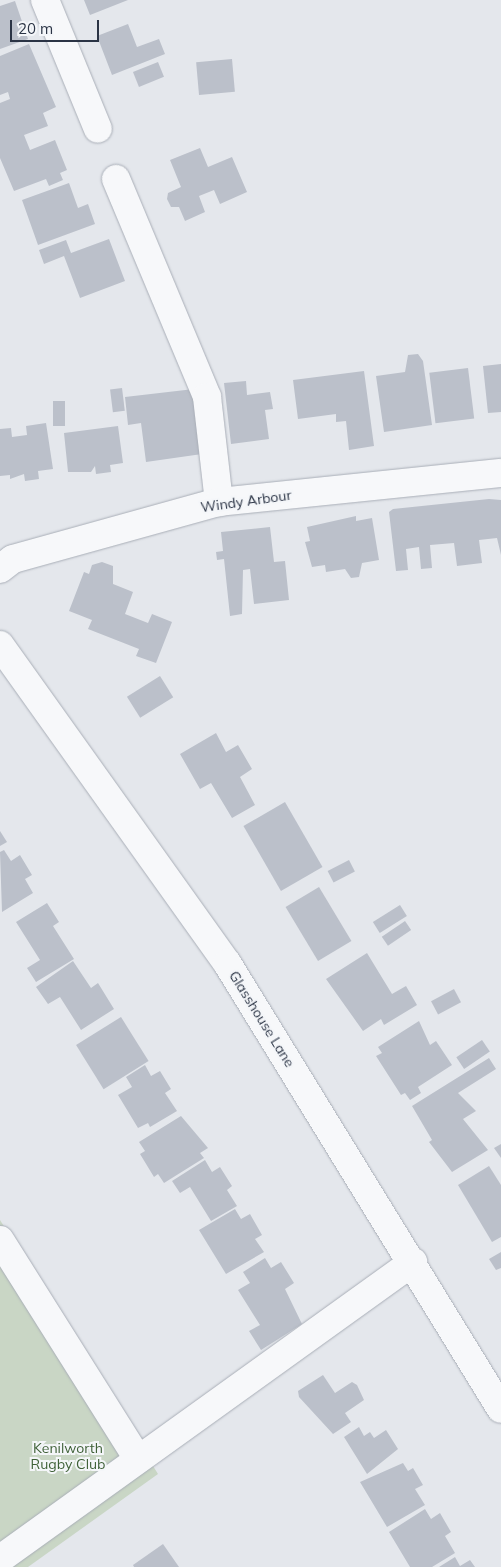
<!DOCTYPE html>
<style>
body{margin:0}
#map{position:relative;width:501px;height:1567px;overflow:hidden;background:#e4e7ec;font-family:Mulish,sans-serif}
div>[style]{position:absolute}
.green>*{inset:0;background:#c9d6c5}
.building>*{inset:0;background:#bbc0ca;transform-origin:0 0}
.roads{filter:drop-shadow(0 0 1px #a9aeb7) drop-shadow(0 0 1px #a9aeb7)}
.minor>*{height:28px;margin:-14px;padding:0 14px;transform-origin:14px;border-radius:14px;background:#f7f8fa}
span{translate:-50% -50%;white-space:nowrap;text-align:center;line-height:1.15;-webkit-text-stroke:4px #f4f6f9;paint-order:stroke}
.street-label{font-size:14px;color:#2b3445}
.park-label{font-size:14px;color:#3f6138}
.scale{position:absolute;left:10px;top:20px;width:89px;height:22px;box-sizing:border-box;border:2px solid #2b3445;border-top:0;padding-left:6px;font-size:15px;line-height:18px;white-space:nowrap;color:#2b3445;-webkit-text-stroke:4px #f4f6f9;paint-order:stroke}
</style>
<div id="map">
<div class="green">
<div style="clip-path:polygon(0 1220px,158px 1474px,28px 1567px,0 1567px)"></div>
</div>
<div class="building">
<div style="clip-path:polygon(84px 0,128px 0,90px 15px)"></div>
<div style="clip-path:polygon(15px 1px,28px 39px,0 49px,0 6px)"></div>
<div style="clip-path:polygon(128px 24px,137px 47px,159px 39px,165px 54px,112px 75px,97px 36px)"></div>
<div style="clip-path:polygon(29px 44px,56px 107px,43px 113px,48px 126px,24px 135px,30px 150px,55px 140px,67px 170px,60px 173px,63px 180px,49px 186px,46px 179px,14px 191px,0 158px,0 103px,10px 99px,8px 92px,0 95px,0 56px)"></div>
<div style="left:232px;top:59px;width:33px;height:36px;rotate:85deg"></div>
<div style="left:158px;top:62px;width:16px;height:27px;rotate:68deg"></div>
<div style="clip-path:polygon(200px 148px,208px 167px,232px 157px,247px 192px,220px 204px,214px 190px,199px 196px,205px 212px,185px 221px,179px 207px,171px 207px,167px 199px,168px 193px,181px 187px,170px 160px)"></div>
<div style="clip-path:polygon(69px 183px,78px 208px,88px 204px,95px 224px,38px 245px,22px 200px)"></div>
<div style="clip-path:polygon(109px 239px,125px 281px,80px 298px,64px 256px,44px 264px,39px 250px,66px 240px,71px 253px)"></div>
<div style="clip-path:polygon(418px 354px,423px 361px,432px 425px,384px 432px,376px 376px,405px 372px,408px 355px)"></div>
<div style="clip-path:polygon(501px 364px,501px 412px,488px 413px,483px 366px)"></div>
<div style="left:468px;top:368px;width:51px;height:39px;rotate:83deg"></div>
<div style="clip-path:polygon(364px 371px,374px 446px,349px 450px,346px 421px,336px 422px,336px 414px,298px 419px,293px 380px)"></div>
<div style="clip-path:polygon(246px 381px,247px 395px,270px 392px,273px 409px,265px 410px,269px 439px,231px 444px,224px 383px)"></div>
<div style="left:122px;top:388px;width:23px;height:12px;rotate:83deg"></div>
<div style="clip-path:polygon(194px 389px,202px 454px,146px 462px,141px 423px,128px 425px,125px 397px)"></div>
<div style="left:53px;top:401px;width:12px;height:25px"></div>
<div style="clip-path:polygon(46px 423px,53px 469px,38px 471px,39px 479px,25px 481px,24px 474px,10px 479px,10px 475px,0 476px,0 429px,11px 428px,12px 437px,27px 435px,26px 426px)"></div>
<div style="clip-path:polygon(118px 426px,123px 463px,110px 465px,111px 472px,96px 474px,95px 466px,91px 472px,68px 472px,64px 433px)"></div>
<div style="clip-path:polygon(489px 499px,501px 500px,501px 555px,497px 538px,479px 540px,482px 563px,457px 566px,454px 543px,430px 545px,432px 568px,421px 569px,419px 547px,406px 549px,408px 570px,396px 571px,389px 512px,393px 509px)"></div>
<div style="clip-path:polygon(356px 516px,356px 521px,372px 518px,379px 560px,362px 563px,359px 577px,351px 578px,345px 569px,326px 572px,325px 565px,312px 567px,305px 542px,310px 541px,307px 527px)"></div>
<div style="clip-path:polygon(270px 527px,274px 562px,285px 561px,289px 600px,254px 604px,250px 569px,243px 570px,242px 614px,230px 616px,224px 559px,217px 560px,216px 552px,223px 551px,221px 532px)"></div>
<div style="clip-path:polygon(102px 562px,113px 566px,113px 584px,133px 592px,125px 614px,148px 623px,152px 614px,172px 622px,156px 663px,136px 656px,139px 649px,88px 629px,92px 620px,69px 611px,84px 572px,89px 574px,92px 565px)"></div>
<div style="left:160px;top:676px;width:25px;height:39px;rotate:58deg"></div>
<div style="clip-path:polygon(216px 733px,226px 752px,238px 745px,252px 769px,240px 777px,255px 805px,232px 818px,211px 783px,200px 789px,180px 754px)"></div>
<div style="left:285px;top:802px;width:75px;height:48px;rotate:60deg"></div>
<div style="clip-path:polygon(0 831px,7px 842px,0 846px)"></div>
<div style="clip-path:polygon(4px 850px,11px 861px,20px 855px,32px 875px,25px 879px,33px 893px,2px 912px,0 852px)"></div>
<div style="left:349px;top:860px;width:13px;height:24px;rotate:63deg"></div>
<div style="left:319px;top:887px;width:63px;height:39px;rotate:59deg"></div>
<div style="clip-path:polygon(47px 903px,59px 922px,53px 926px,74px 959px,36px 982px,27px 968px,40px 960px,16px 922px)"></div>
<div style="left:400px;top:905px;width:13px;height:32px;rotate:58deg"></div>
<div style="left:405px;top:921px;width:11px;height:28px;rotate:56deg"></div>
<div style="clip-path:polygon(367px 953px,392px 994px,406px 986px,417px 1005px,384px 1025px,381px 1019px,363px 1031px,326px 979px)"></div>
<div style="clip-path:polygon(73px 961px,91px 988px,98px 983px,114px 1009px,81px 1030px,60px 997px,48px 1004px,36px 987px)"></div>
<div style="left:454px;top:989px;width:15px;height:26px;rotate:62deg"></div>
<div style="left:121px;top:1017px;width:52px;height:53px;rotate:58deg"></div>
<div style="clip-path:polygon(419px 1021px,430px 1045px,436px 1041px,452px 1065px,418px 1087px,421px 1093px,410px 1100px,405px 1093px,401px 1095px,376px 1056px,382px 1053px,378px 1047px)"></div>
<div style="left:482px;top:1040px;width:14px;height:31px;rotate:56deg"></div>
<div style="clip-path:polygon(489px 1058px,496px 1069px,458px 1093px,476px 1111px,463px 1119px,488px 1150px,452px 1172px,429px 1142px,432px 1140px,412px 1106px)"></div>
<div style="clip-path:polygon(145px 1065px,151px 1076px,160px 1071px,171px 1089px,165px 1093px,177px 1111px,150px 1127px,148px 1123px,138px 1128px,118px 1095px,132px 1087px,126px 1077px)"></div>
<div style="clip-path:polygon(181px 1116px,208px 1148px,200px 1153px,204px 1158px,164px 1183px,158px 1174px,154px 1177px,140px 1154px,145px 1151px,139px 1142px)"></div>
<div style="clip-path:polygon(501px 1144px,501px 1158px,494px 1148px)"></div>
<div style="clip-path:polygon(205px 1160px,212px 1172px,220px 1167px,232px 1186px,227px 1190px,237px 1206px,211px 1221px,190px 1187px,180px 1193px,172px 1181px)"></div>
<div style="clip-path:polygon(489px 1166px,501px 1185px,501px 1237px,492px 1242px,458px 1185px)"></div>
<div style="clip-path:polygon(235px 1209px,241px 1219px,250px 1214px,262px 1235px,255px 1239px,264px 1252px,226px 1274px,199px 1230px)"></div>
<div style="clip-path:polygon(501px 1252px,501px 1268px,496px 1270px,489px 1259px)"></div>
<div style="clip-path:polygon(265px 1258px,271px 1268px,281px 1262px,294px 1283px,285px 1289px,302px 1324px,261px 1350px,249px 1331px,260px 1325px,238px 1290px,250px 1283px,243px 1272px)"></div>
<div style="clip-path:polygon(323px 1375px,335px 1393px,352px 1382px,357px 1385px,364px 1400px,345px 1413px,351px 1422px,333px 1434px,299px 1397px,298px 1391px)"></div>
<div style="clip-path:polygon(359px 1427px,364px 1436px,370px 1432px,374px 1438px,386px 1430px,398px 1449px,367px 1474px,344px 1437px)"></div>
<div style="clip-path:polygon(403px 1463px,408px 1471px,413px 1468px,423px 1485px,415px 1489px,425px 1505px,387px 1527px,360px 1482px)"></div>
<div style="clip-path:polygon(425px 1509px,431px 1519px,440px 1513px,451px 1532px,445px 1536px,455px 1553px,432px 1567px,410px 1567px,389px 1532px)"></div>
<div style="clip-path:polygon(163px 1544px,179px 1567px,134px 1567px,133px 1565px)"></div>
<div style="clip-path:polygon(455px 1557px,460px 1566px,470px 1560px,475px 1567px,439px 1567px)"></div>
</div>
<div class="roads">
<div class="minor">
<div style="left:45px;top:0;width:139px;rotate:67.7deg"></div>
<div style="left:116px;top:179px;width:236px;rotate:67.3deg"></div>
<div style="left:207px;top:397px;width:106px;rotate:83.5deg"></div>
<div style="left:0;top:569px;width:16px;rotate:-38deg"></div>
<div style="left:13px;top:559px;width:214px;rotate:-15.5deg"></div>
<div style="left:219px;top:502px;width:283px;rotate:-5.9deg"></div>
<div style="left:0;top:645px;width:391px;rotate:54.5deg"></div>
<div style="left:227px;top:963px;width:523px;rotate:58.44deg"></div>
<div style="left:0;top:1240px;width:259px;rotate:57.8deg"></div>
<div style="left:0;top:1559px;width:509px;rotate:-35.72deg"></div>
</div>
</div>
<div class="street-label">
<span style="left:246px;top:501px;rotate:-8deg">Windy Arbour</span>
<span style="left:262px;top:1019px;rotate:58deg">Glasshouse Lane</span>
</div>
<div class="park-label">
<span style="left:68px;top:1456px">Kenilworth<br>Rugby Club</span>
</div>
<div class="scale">20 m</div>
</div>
